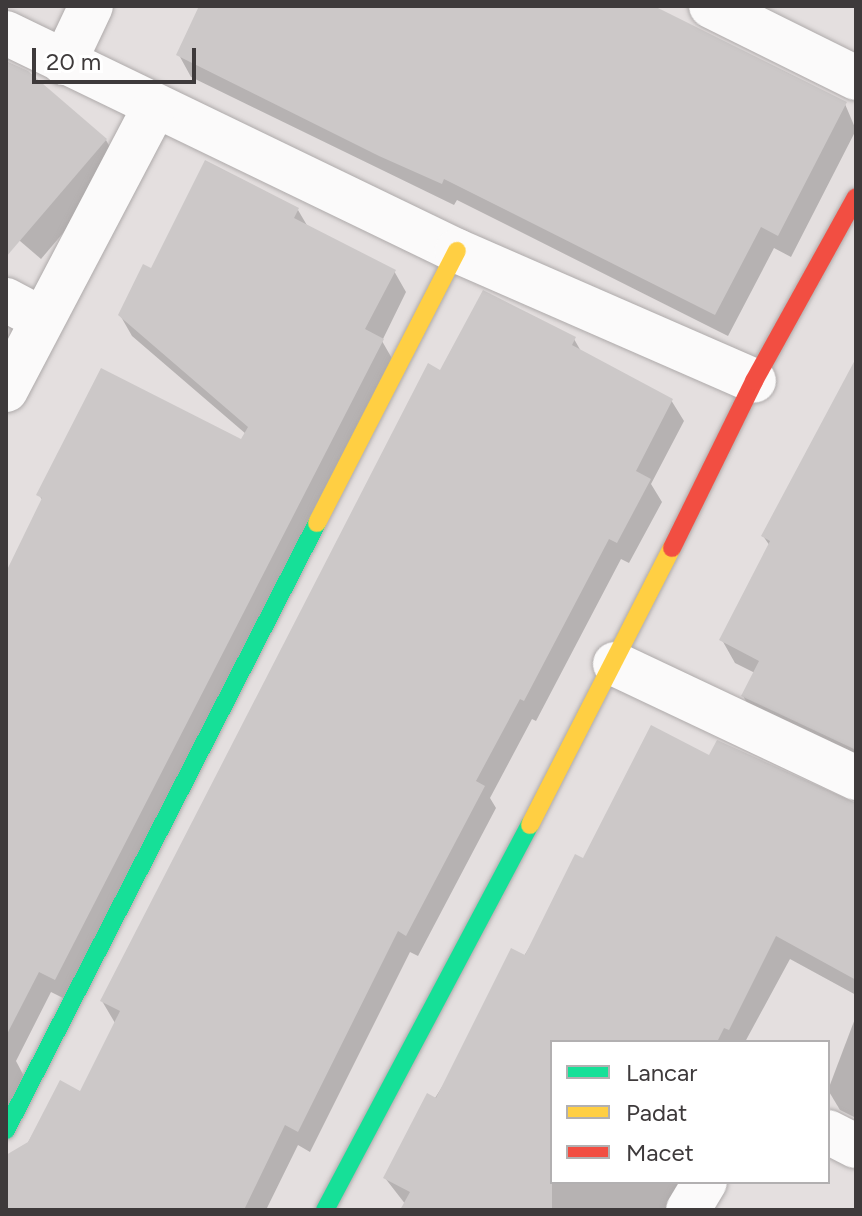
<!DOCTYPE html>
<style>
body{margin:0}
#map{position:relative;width:862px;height:1216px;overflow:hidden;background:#e4dfdf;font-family:Figtree,sans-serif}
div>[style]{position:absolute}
.shadow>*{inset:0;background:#0003}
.building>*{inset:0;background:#ccc8c8}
.roads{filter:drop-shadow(0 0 2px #aeaaaa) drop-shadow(0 0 2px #aeaaaa)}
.street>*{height:44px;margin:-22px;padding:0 22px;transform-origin:22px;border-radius:22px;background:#fbfafa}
.fast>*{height:18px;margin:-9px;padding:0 9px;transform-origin:9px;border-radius:9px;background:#16e098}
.slow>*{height:18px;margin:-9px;padding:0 9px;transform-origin:9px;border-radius:9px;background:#ffcf43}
.jam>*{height:18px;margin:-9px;padding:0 9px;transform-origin:9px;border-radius:9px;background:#f24e42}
span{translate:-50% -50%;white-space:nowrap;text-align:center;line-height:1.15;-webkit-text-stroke:6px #fff;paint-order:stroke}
.frame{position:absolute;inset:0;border:8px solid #3e3a3b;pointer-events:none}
.legend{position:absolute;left:550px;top:1040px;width:280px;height:144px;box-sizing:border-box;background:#fff;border:2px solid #b2b0b1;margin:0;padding:10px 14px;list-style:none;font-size:24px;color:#3e3a3b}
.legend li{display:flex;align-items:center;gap:16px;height:40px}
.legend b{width:40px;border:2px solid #b2b0b1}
.scale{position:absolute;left:32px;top:48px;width:164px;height:36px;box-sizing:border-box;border:4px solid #3e3a3b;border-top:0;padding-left:10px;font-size:24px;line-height:28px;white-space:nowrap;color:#3e3a3b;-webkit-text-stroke:6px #fff;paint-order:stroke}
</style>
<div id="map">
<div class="shadow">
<div style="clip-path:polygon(201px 6px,613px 6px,845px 104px,856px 130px,791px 257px,774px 248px,728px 336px,457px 200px,454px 205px,191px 77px,179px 55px)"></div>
<div style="clip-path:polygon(6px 80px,106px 140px,120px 166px,41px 259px,6px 229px)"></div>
<div style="clip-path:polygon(298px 210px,308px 227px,394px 271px,406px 292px,382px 341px,394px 362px,67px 1000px,51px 992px,16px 1061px,26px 1080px,6px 1122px,6px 576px,43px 501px,39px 495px,241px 442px,246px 434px,132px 336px,120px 315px,152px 271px)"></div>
<div style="clip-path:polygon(574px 339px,582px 353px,671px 400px,684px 421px,651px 484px,662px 502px,629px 563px,621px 559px,536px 721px,532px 719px,490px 798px,496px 808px,418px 956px,410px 952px,310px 1152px,298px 1145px,266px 1210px,22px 1210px,25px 1148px,61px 1083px,81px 1094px,115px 1023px,102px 1001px,441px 373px)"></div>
<div style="clip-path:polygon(856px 360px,856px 768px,756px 718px,743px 696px,755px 673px,735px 663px,722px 640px,770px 546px,763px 536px)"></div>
<div style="clip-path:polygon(710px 758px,856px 809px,856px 995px,790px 959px,745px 1042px,552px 1042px,552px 1182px,698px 1182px,683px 1210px,403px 1210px,406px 1205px,385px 1178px,584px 860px)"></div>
<div style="clip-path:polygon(856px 1016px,856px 1118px,840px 1110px,828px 1090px)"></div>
</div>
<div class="building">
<div style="clip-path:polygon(199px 6px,654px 6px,847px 102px,778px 236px,761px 227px,715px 315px,444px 179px,442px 184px,379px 156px,176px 55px)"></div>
<div style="clip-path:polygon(6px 61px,28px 71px,107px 139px,6px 257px)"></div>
<div style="clip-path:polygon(205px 160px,299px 208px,294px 218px,396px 270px,365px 329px,384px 339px,55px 980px,39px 972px,6px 1036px,6px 572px,42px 498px,36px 495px,101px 368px,241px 439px,248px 427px,118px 315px,143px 264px,151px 268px)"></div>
<div style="clip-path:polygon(483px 290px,576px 337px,572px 345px,673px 399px,636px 471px,651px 479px,617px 543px,609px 539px,524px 701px,520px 699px,476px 781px,485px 786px,406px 936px,398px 931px,298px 1132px,285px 1125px,244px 1210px,6px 1210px,6px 1155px,28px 1142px,60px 1080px,80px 1091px,120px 1011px,100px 1001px,428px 363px,440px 370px)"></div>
<div style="clip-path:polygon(856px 358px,856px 750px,741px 696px,759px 661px,719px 640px,770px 541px,761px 536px)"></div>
<div style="clip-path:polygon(651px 725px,709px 755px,717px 740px,856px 803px,856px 980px,776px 936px,729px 1030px,724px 1028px,717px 1042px,552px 1042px,552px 1210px,400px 1210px,410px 1192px,383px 1178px,427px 1093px,436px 1098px,511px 948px,525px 955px,575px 854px,583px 858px)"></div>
</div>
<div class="roads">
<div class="street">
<div style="left:711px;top:6px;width:162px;rotate:26.4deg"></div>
<div style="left:6px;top:33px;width:501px;rotate:25.8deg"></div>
<div style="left:457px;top:251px;width:324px;rotate:23.6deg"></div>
<div style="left:64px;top:63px;width:63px;rotate:-64.7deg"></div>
<div style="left:6px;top:300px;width:41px;rotate:27.8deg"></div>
<div style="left:6px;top:390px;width:318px;rotate:-62.3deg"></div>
<div style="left:615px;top:664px;width:267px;rotate:25.3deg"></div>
<div style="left:828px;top:1132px;width:31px;rotate:27deg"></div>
<div style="left:688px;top:1210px;width:33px;rotate:-59deg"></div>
</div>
<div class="fast">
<div style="left:6px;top:1130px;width:682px;rotate:-62.87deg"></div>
<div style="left:325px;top:1210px;width:436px;rotate:-62deg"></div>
</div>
<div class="slow">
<div style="left:317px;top:523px;width:306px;rotate:-62.8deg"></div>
<div style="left:530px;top:825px;width:311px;rotate:-62.9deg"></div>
</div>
<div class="jam">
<div style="left:672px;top:548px;width:186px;rotate:-63.8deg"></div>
<div style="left:754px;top:381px;width:210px;rotate:-61deg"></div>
</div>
</div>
<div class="frame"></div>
<ul class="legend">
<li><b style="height:10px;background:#16e098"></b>Lancar</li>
<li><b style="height:10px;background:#ffcf43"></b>Padat</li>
<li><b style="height:10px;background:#f24e42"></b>Macet</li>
</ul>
<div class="scale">20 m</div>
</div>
